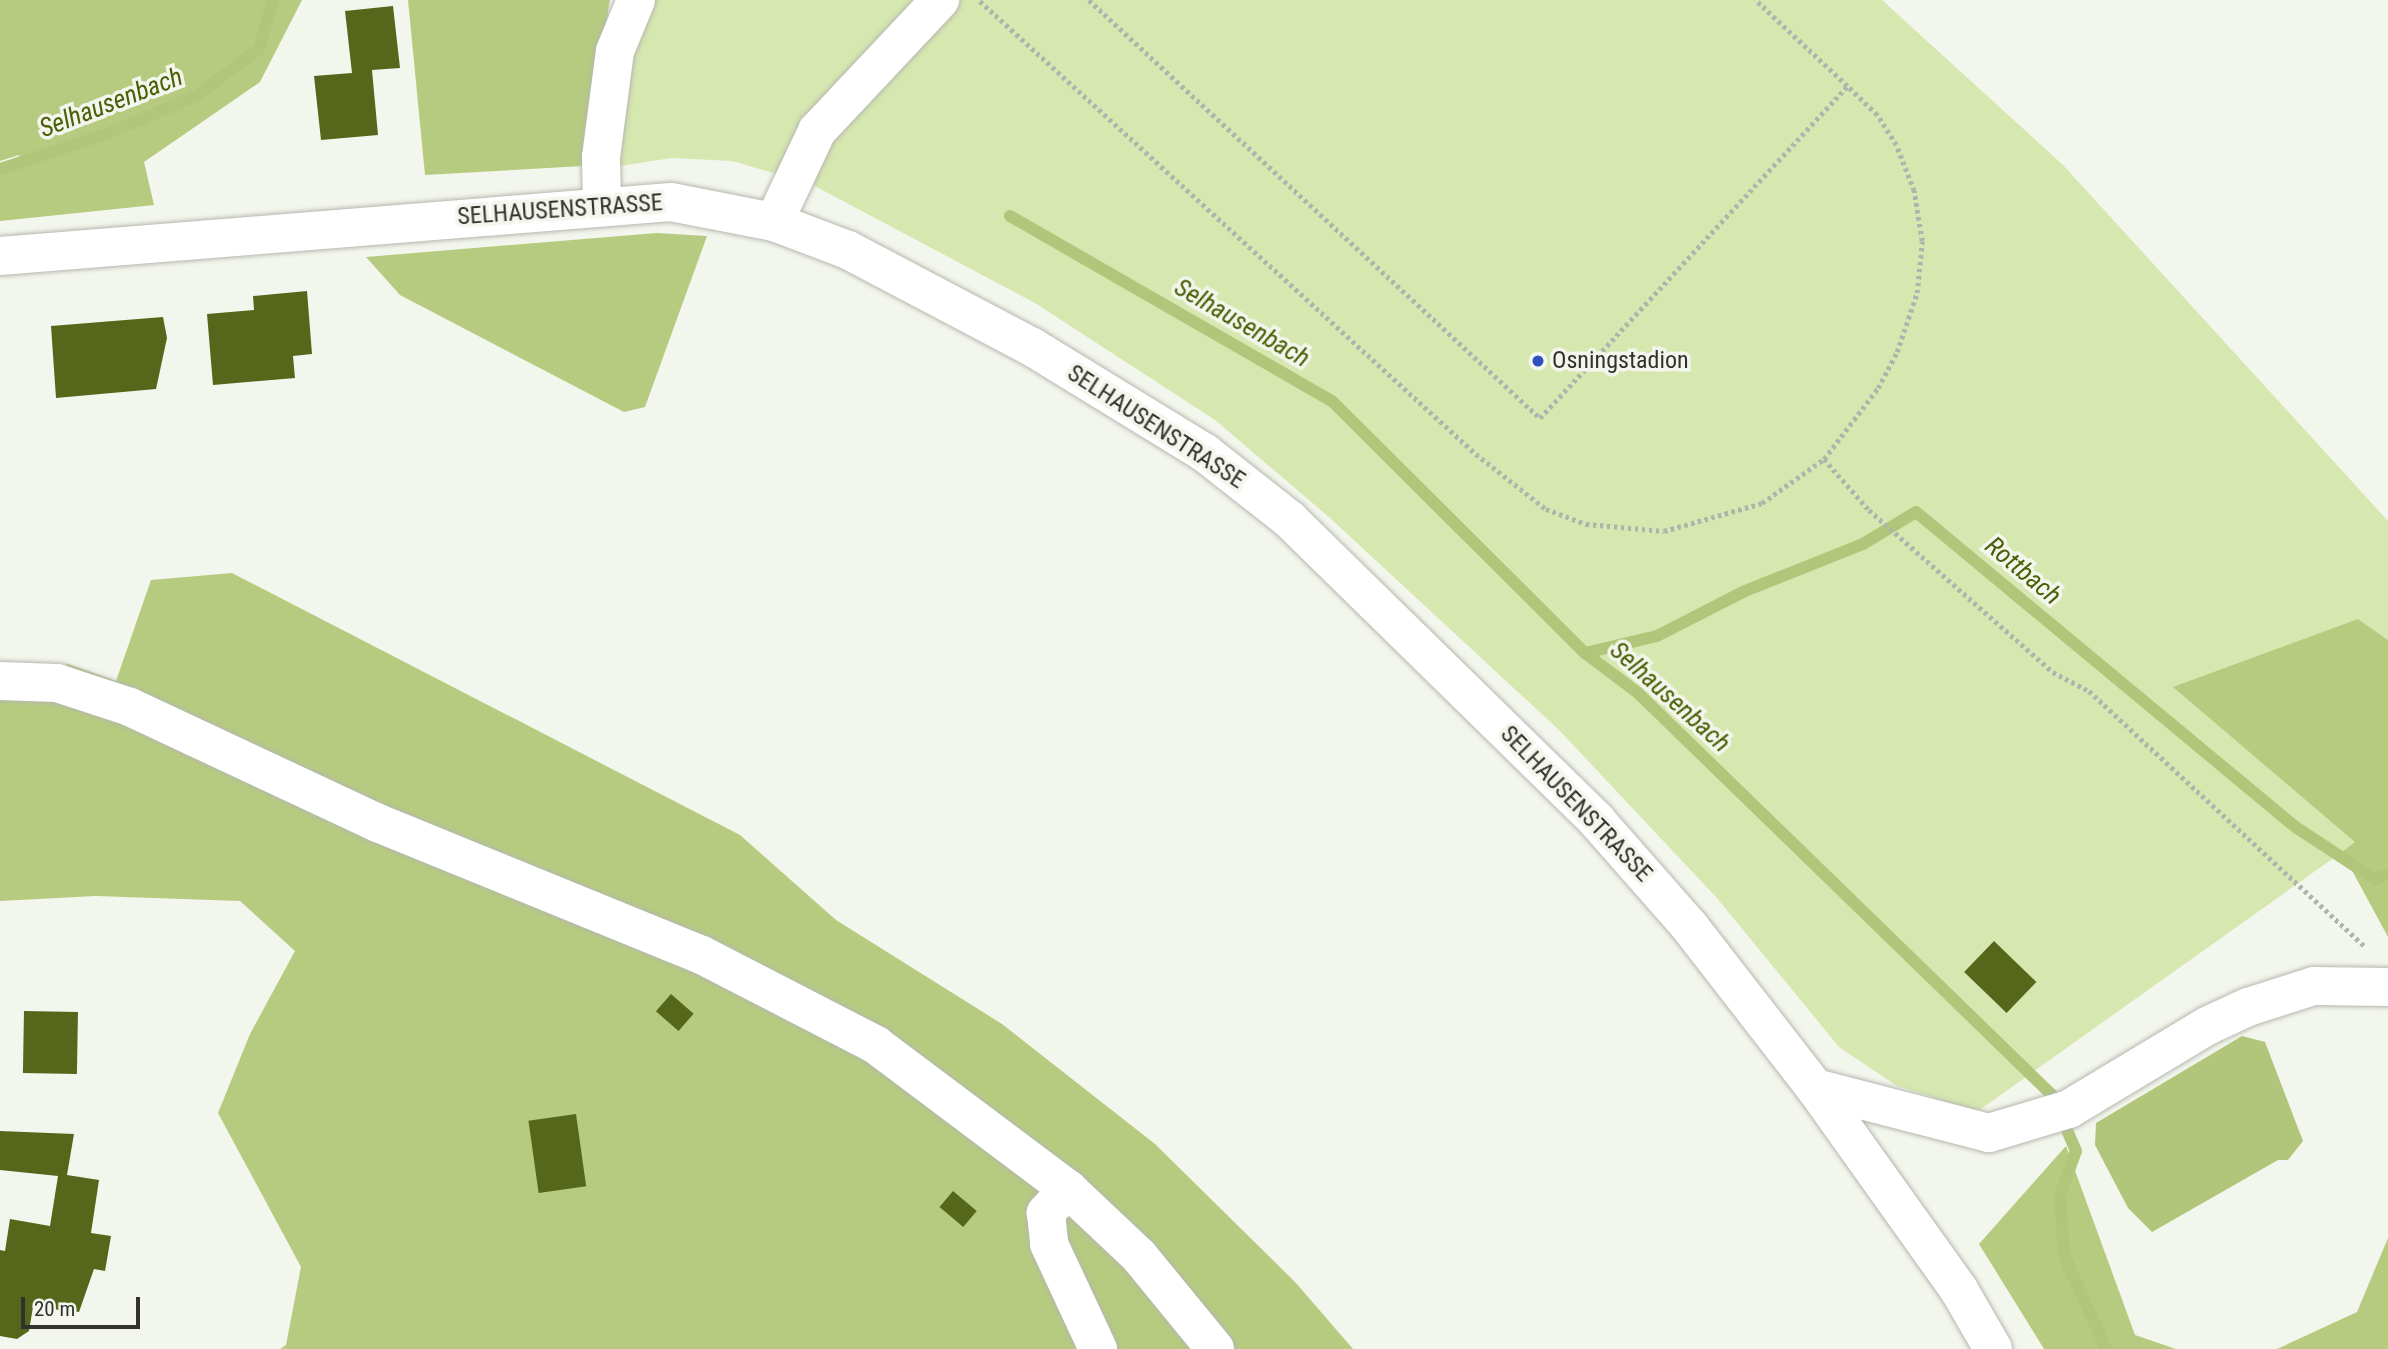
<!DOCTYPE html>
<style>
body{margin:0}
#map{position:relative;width:2388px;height:1349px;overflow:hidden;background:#f3f6ec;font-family:"Roboto Condensed",sans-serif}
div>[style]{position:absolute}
.green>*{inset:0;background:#d7e7b0}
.forest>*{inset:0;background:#b6cb7f}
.water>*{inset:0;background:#b1c67a}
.stream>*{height:12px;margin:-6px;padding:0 6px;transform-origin:6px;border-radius:6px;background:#b1c67a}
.building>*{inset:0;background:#56671b;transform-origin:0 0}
.path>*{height:4.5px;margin-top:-2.25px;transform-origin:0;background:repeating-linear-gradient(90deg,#b1b4ac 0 3.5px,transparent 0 7px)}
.roads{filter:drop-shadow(0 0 2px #b5b8af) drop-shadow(0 0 2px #b5b8af)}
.minor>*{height:38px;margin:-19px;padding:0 19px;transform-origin:19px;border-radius:19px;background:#fff}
.dots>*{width:19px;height:19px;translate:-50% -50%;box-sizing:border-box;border:4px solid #f3f6ec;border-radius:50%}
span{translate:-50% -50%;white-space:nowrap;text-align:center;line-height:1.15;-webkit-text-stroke:7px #f3f6ec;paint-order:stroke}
.street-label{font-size:24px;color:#31322e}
.poi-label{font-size:24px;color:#31322e}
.left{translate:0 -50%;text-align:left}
.water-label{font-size:26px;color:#4d5e06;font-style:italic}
.scale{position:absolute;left:21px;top:1297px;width:119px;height:32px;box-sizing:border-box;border:4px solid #31322e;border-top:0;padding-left:9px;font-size:21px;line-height:24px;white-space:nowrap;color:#31322e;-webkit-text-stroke:5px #f3f6ec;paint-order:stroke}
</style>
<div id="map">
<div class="green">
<div style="clip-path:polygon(644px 0,1882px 0,2063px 165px,2388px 521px,2388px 640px,2358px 619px,2356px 842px,1978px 1111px,1897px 1086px,1839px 1047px,1716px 897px,1559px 730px,1330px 518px,1215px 420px,1035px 303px,811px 184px,732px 161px,672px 158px,613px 167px)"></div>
</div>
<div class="forest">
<div style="clip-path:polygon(0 0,302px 0,260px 82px,144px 162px,154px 205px,0 221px,0 173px,23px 166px,19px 155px,0 161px)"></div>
<div style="clip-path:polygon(408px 0,610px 0,583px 166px,425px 175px)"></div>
<div style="clip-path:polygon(657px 233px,707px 236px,645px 407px,624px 412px,400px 295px,366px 257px)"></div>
<div style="clip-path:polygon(232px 573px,740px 835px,836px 920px,1002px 1024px,1155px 1144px,1296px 1283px,1353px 1349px,280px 1349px,286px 1345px,301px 1267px,218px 1113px,250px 1034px,295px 951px,240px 901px,96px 896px,0 901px,0 700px,76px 702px,66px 663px,116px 681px,151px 580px)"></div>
<div style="clip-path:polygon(2358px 619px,2388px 640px,2388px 937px,2342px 852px,2355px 842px,2173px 687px)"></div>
<div style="clip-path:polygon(2066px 1146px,2135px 1335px,2176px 1349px,2044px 1349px,1979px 1244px)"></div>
<div style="clip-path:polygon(2388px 1238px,2388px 1349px,2277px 1349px,2357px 1312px)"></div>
</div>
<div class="water">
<div style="clip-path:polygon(2242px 1036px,2265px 1042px,2303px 1141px,2288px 1160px,2278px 1160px,2152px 1232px,2128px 1208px,2095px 1145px,2096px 1123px)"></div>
</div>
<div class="stream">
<div style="left:0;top:169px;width:112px;rotate:-18.3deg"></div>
<div style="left:106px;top:134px;width:98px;rotate:-22.9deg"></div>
<div style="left:196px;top:96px;width:79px;rotate:-36.7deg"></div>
<div style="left:259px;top:49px;width:51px;rotate:-74.1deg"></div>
<div style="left:1010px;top:216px;width:371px;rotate:29.9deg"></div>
<div style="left:1332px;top:401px;width:357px;rotate:44.9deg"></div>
<div style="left:1585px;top:653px;width:66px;rotate:37deg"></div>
<div style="left:1638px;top:693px;width:577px;rotate:44.16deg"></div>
<div style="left:2052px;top:1095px;width:61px;rotate:66.8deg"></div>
<div style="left:2076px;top:1151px;width:47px;rotate:110deg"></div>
<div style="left:2060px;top:1195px;width:60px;rotate:86.2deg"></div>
<div style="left:2064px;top:1255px;width:103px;rotate:65.9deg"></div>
<div style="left:1585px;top:653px;width:74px;rotate:-13.3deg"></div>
<div style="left:1657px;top:636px;width:99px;rotate:-27.1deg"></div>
<div style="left:1745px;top:591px;width:127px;rotate:-21.7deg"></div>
<div style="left:1863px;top:544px;width:62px;rotate:-31.1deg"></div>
<div style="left:1916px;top:512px;width:495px;rotate:39.7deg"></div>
<div style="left:2297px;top:828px;width:93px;rotate:33.2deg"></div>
<div style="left:2375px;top:879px;width:14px;rotate:-21deg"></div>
</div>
<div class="building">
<div style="clip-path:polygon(393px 6px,400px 68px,372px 70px,378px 135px,321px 140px,314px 76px,352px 73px,345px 11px)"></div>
<div style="clip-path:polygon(307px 291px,312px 354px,293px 356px,295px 378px,213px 385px,207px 314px,254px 310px,253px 296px)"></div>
<div style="clip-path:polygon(163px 317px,167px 338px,156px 389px,56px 398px,51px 326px)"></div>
<div style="left:1994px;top:941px;width:59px;height:43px;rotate:44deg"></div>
<div style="left:671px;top:994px;width:30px;height:23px;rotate:41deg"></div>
<div style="left:24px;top:1011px;width:54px;height:62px;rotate:1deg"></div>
<div style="left:576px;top:1114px;width:73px;height:48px;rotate:82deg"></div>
<div style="clip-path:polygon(0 1131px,74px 1134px,67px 1175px,99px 1180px,91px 1233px,111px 1236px,105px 1271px,94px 1269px,79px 1312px,33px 1307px,29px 1331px,17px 1339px,0 1336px,0 1250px,5px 1251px,10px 1219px,50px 1226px,58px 1176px,0 1170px)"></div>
<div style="left:953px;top:1191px;width:31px;height:21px;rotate:40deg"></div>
</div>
<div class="path">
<div style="left:1089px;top:0;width:615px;rotate:42.83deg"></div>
<div style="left:1540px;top:418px;width:452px;rotate:-47.2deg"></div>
<div style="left:1847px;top:86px;width:126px;rotate:-136.9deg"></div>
<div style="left:980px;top:1px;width:672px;rotate:42.41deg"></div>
<div style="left:1476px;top:454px;width:89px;rotate:38.2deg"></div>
<div style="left:1546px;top:509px;width:43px;rotate:20.6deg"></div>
<div style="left:1586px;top:524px;width:78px;rotate:5.1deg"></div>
<div style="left:1664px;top:531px;width:102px;rotate:-15.9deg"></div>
<div style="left:1762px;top:503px;width:76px;rotate:-35.4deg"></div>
<div style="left:1824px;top:459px;width:68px;rotate:48.6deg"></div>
<div style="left:1869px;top:510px;width:245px;rotate:41.4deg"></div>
<div style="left:2053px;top:672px;width:41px;rotate:27.8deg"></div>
<div style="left:2089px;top:691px;width:375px;rotate:42.8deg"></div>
<div style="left:1824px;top:459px;width:89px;rotate:-52.7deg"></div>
<div style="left:1878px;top:388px;width:41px;rotate:-62.2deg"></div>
<div style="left:1897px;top:352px;width:62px;rotate:-71.3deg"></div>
<div style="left:1917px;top:293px;width:52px;rotate:-84.5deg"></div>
<div style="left:1922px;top:241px;width:51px;rotate:-99.1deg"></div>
<div style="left:1914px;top:191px;width:49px;rotate:-111.4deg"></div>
<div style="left:1896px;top:145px;width:36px;rotate:-122deg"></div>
<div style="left:1877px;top:115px;width:42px;rotate:-136deg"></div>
</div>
<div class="roads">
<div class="minor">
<div style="left:602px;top:204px;width:47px;rotate:-91.2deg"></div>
<div style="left:601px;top:157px;width:107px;rotate:-82.5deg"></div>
<div style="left:615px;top:51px;width:55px;rotate:-67.6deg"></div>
<div style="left:774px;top:222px;width:101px;rotate:-64.7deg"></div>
<div style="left:817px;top:131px;width:180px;rotate:-46.8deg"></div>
<div style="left:0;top:256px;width:673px;rotate:-4.6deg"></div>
<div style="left:671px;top:202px;width:105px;rotate:11deg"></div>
<div style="left:774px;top:222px;width:79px;rotate:20.7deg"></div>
<div style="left:848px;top:250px;width:208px;rotate:27.8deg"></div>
<div style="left:1032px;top:347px;width:203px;rotate:31.5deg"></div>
<div style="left:1205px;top:453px;width:107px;rotate:38.2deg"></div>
<div style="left:1289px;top:519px;width:431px;rotate:44.4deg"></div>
<div style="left:1597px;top:821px;width:141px;rotate:48.7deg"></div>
<div style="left:1690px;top:927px;width:204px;rotate:52.2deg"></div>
<div style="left:1815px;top:1088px;width:248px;rotate:54.5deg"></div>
<div style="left:1959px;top:1290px;width:68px;rotate:60deg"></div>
<div style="left:0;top:681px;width:57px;rotate:2deg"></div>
<div style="left:57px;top:683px;width:77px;rotate:18.2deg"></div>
<div style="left:130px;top:707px;width:274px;rotate:25.1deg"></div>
<div style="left:378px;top:823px;width:350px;rotate:22.2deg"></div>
<div style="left:702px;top:955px;width:196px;rotate:27.3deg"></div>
<div style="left:876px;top:1045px;width:240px;rotate:36.9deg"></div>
<div style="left:1068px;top:1189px;width:98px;rotate:43.3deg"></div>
<div style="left:1139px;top:1256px;width:120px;rotate:50.7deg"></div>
<div style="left:1815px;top:1088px;width:180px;rotate:14.5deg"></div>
<div style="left:1989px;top:1133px;width:84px;rotate:-16.7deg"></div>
<div style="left:2069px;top:1109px;width:161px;rotate:-31deg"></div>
<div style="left:2207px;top:1026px;width:45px;rotate:-24.9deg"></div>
<div style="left:2248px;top:1007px;width:69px;rotate:-17.7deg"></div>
<div style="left:2314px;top:986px;width:74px;rotate:0.8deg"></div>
<div style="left:1068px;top:1189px;width:33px;rotate:133deg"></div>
<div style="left:1046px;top:1213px;width:31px;rotate:84deg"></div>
<div style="left:1049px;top:1244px;width:116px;rotate:65deg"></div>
</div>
</div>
<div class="dots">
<div style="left:1538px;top:361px;background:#304ebe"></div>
</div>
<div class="street-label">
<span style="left:560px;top:210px;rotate:-4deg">SELHAUSENSTRASSE</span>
<span style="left:1156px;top:427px;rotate:33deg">SELHAUSENSTRASSE</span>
<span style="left:1576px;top:804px;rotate:46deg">SELHAUSENSTRASSE</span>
</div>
<div class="poi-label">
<span class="left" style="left:1552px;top:361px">Osningstadion</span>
</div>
<div class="water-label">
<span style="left:111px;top:103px;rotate:-21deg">Selhausenbach</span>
<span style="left:1242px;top:323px;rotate:30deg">Selhausenbach</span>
<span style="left:2023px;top:571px;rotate:40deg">Rottbach</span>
<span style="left:1670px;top:697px;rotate:42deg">Selhausenbach</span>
</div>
<div class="scale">20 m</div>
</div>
